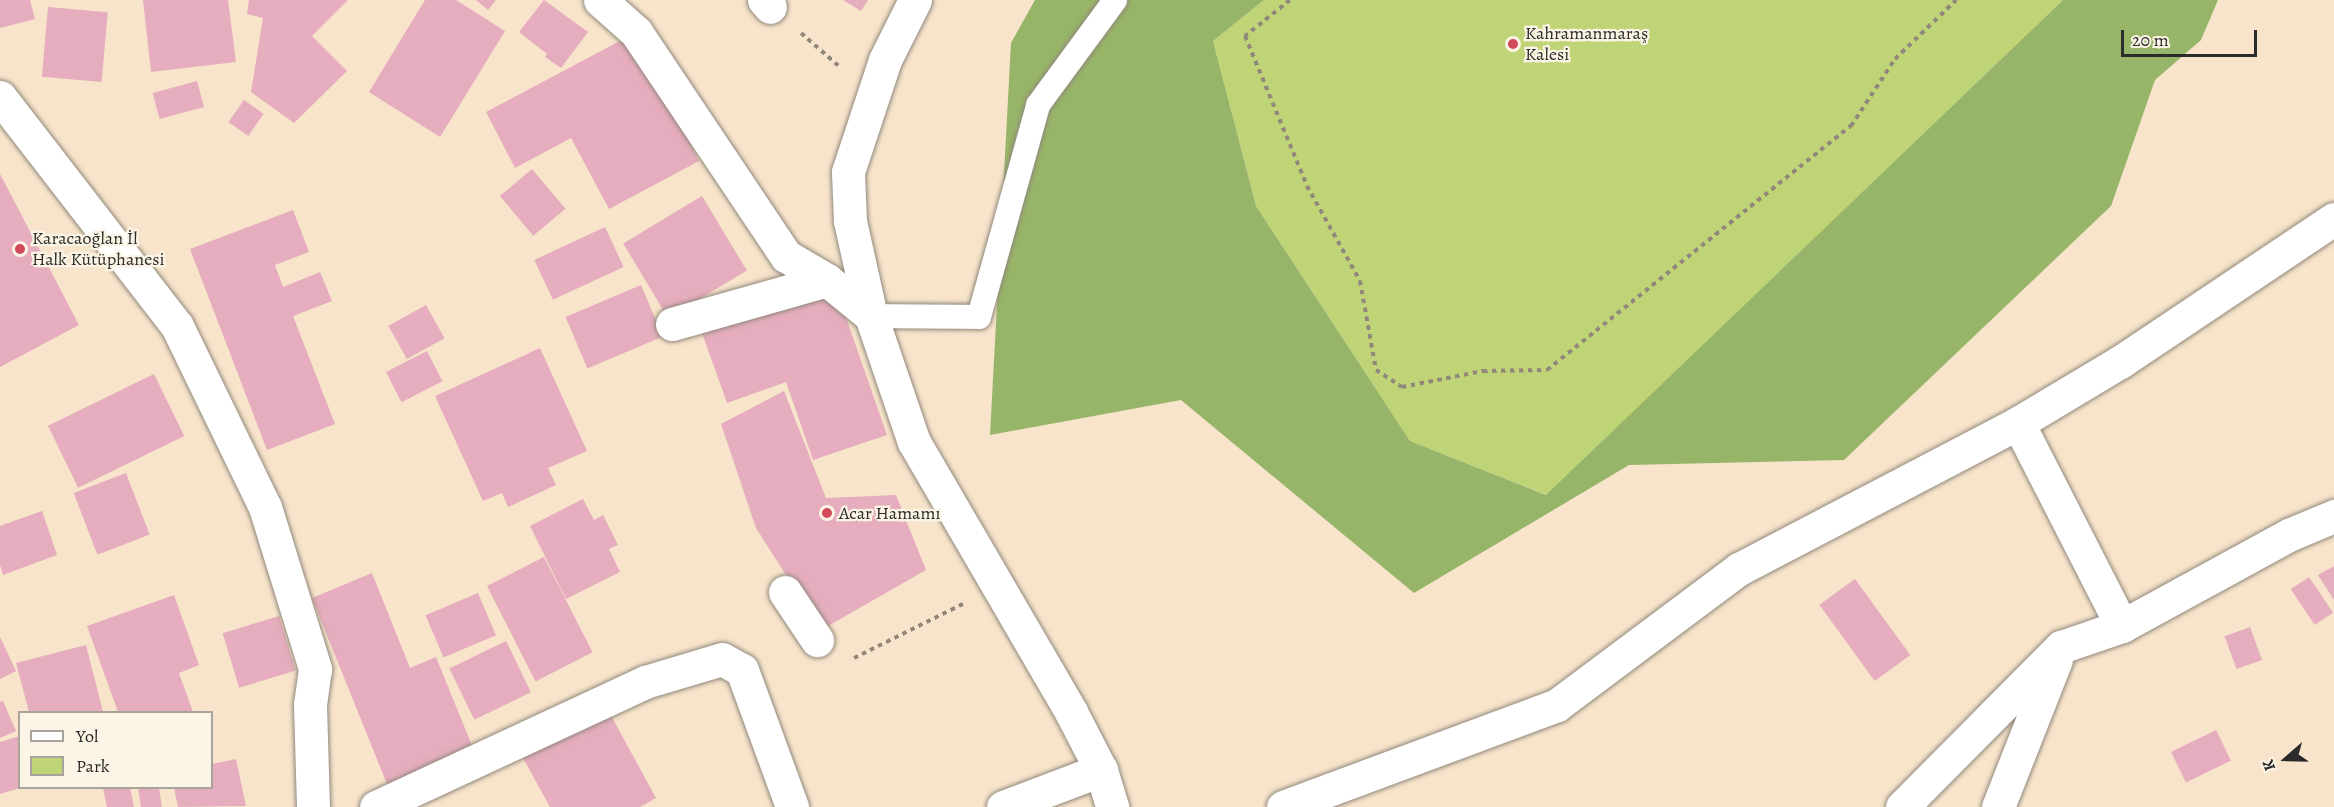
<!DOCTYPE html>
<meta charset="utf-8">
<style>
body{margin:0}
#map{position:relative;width:2334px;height:807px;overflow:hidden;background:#f7e4cb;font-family:Alegreya,serif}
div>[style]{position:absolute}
.green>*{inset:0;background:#bfd377}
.forest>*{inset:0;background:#97b568}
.building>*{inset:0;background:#e5adbd;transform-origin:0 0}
.path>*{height:4px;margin-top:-2px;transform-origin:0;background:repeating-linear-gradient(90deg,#91887b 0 4.5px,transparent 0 9px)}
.roads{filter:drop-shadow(0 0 2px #91887b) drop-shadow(0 0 2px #91887b)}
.service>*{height:24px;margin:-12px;padding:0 12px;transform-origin:12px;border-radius:12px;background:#fff}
.minor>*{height:33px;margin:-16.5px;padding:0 16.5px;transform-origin:16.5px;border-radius:16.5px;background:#fff}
.tertiary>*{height:33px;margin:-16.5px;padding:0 16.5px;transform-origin:16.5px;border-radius:16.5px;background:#fff}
.dots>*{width:16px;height:16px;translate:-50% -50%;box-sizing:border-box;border:3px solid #fcf5e5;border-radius:50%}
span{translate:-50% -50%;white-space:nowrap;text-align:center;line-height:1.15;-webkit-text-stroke:4.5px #fcf5e5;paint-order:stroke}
.poi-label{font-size:18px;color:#2b2b2b}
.left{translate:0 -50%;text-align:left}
.legend{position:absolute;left:18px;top:711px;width:195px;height:78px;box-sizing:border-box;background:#fcf5e5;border:2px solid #a8a49b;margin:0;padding:8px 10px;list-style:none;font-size:18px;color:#2b2b2b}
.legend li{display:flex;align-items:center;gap:12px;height:30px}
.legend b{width:30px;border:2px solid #a8a49b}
.north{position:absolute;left:2256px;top:729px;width:60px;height:60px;-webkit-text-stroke:4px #fcf5e5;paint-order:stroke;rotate:250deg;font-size:16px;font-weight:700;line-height:24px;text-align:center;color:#2b2b2b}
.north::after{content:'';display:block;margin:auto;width:21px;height:27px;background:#2b2b2b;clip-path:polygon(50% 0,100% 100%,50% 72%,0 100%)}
.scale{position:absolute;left:2121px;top:30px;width:136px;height:27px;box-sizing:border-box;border:3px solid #2b2b2b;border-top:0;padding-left:8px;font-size:18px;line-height:21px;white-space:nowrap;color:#2b2b2b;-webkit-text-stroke:4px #fcf5e5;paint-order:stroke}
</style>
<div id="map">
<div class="green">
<div style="clip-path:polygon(1264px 0,2063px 0,1547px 495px,1410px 441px,1256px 206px,1213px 41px)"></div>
</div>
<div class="forest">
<div style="clip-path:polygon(1035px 0,1264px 0,1213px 41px,1256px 206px,1410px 441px,1546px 495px,2063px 0,2218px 0,2201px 40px,2155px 80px,2111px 206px,1844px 460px,1629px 465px,1414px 593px,1181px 400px,990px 435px,1011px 43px)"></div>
</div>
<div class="building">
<div style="clip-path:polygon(0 0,30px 0,35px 19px,0 28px)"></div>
<div style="clip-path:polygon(143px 0,228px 0,236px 62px,151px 72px)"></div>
<div style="clip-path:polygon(249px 0,348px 0,312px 36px,347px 71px,294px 123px,251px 92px,263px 18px,247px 14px)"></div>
<div style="clip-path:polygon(425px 0,456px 0,505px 31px,440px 137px,369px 92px)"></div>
<div style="clip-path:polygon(476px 0,496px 0,488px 10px)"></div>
<div style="clip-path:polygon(544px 0,588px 32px,561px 68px,545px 57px,547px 54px,519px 32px)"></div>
<div style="clip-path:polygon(843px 0,868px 0,861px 11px)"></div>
<div style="left:48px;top:7px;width:60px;height:70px;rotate:5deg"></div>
<div style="clip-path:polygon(633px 34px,699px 161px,609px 209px,571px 138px,515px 168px,486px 112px)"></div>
<div style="left:197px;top:81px;width:27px;height:46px;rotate:75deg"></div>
<div style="left:244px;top:100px;width:24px;height:27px;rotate:35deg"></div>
<div style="left:532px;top:169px;width:52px;height:42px;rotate:50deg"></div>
<div style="clip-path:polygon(0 174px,79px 325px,0 367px)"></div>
<div style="left:702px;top:196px;width:87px;height:92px;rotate:59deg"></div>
<div style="clip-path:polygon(293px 210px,309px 252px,275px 265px,283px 287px,320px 272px,332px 301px,293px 316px,335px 424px,267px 450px,190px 249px)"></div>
<div style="left:605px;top:227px;width:44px;height:78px;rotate:65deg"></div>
<div style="left:641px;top:285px;width:56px;height:82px;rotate:67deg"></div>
<div style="clip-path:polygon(835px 286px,887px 435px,813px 460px,786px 382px,727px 403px,702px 333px)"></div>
<div style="left:426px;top:305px;width:38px;height:43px;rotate:61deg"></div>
<div style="clip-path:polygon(540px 348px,587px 451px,548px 468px,556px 485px,508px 507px,502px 493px,483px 501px,435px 396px)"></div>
<div style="left:427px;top:351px;width:34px;height:46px;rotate:63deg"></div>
<div style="left:154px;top:374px;width:69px;height:118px;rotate:64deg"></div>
<div style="clip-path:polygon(784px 391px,826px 498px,896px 495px,926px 570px,821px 630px,756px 528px,721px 424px)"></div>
<div style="left:126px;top:473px;width:66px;height:56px;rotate:69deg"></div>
<div style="clip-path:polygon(583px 499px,594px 520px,603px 515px,618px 545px,609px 549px,620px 572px,566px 599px,530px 526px)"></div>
<div style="clip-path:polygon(42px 511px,57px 555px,3px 575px,0 565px,0 526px)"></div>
<div style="left:544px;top:557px;width:107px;height:64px;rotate:63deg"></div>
<div style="clip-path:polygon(2334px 566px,2334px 600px,2318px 575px)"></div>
<div style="clip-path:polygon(372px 573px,410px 668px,436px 657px,475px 753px,389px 789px,312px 598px)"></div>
<div style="left:2309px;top:577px;width:43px;height:22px;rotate:56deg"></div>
<div style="left:1855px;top:579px;width:94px;height:44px;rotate:54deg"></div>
<div style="left:478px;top:593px;width:46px;height:57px;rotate:67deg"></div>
<div style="clip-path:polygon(174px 595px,199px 665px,179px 673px,193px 712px,118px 712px,87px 626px)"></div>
<div style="left:279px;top:616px;width:57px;height:59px;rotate:73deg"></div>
<div style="left:2250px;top:627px;width:35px;height:27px;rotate:70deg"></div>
<div style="clip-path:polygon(0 637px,16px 671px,0 679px)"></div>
<div style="left:506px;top:641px;width:57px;height:63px;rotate:64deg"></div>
<div style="clip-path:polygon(86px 645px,103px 712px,29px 712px,16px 663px)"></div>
<div style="clip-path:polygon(3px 701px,16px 731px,0 738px,0 702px)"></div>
<div style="clip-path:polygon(608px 710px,656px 798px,640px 807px,550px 807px,523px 758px)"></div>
<div style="left:2216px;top:730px;width:34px;height:50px;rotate:64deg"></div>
<div style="clip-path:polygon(20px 736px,20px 788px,0 794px,0 742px)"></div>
<div style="clip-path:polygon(236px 759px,246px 806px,178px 807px,174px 788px,212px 788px,212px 764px)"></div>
<div style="clip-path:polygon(103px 788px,130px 788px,134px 807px,107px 807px)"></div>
<div style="clip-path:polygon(138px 788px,159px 788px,162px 807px,141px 807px)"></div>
</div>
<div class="path">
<div style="left:1290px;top:0;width:58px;rotate:141.3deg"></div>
<div style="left:1245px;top:36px;width:162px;rotate:67.5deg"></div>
<div style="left:1307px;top:186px;width:109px;rotate:60.8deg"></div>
<div style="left:1360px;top:281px;width:90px;rotate:79.8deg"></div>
<div style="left:1376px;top:370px;width:31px;rotate:33deg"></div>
<div style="left:1402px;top:387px;width:83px;rotate:-11.2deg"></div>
<div style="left:1483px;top:371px;width:64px;rotate:-0.9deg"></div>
<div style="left:1547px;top:370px;width:390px;rotate:-38.8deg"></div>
<div style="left:1851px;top:126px;width:80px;rotate:-56.7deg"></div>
<div style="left:1895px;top:59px;width:85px;rotate:-44deg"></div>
<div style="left:801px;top:33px;width:52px;rotate:41.1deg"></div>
<div style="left:854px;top:658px;width:122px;rotate:-26.4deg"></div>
</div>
<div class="roads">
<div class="service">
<div style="left:871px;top:316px;width:108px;rotate:0.5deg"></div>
<div style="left:979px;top:317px;width:220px;rotate:-74.4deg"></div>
<div style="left:1038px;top:105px;width:130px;rotate:-53.7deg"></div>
</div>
<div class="minor">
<div style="left:600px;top:0;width:48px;rotate:41.6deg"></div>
<div style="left:636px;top:32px;width:270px;rotate:56.2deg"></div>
<div style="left:786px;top:256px;width:48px;rotate:30.3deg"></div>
<div style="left:827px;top:280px;width:57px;rotate:39.3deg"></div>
<div style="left:764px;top:0;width:9px;rotate:49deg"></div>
<div style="left:0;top:97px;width:289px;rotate:52.3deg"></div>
<div style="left:177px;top:326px;width:201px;rotate:64.1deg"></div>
<div style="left:265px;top:507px;width:170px;rotate:72.8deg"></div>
<div style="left:315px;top:669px;width:36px;rotate:98deg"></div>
<div style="left:310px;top:705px;width:102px;rotate:88.3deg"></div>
<div style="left:672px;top:324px;width:161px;rotate:-15.8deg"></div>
<div style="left:2018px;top:423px;width:228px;rotate:62.9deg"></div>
<div style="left:785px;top:592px;width:58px;rotate:56.3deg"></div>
<div style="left:376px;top:807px;width:297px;rotate:-24.9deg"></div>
<div style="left:645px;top:682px;width:80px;rotate:-16.6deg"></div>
<div style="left:722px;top:659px;width:23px;rotate:29deg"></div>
<div style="left:742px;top:670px;width:146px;rotate:69.9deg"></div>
<div style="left:1003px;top:807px;width:105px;rotate:-20.7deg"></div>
<div style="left:1283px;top:807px;width:292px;rotate:-20.4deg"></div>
<div style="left:1557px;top:705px;width:227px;rotate:-36.8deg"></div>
<div style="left:1739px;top:569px;width:315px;rotate:-27.6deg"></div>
<div style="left:2018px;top:423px;width:119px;rotate:-30.9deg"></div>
<div style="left:2120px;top:362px;width:257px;rotate:-33.8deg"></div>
<div style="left:1902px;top:807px;width:226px;rotate:-45.2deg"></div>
<div style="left:2061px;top:647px;width:65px;rotate:-19deg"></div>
<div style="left:2122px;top:626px;width:192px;rotate:-28.6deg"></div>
<div style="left:2291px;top:534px;width:47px;rotate:-22.7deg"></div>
<div style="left:1998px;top:807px;width:158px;rotate:-68.5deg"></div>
</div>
<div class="tertiary">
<div style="left:915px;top:0;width:67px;rotate:116.6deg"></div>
<div style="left:885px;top:60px;width:118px;rotate:108.3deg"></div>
<div style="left:848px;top:172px;width:49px;rotate:87.7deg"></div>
<div style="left:850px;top:221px;width:97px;rotate:77.5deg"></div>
<div style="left:871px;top:316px;width:133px;rotate:71.2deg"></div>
<div style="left:914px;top:442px;width:312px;rotate:59.8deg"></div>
<div style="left:1071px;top:712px;width:65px;rotate:62.7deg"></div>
<div style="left:1101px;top:770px;width:39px;rotate:73deg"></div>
</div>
</div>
<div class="dots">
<div style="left:1513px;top:44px;background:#d1495b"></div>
<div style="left:20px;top:249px;background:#d1495b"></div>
<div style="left:827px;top:513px;background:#d1495b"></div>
</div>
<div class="poi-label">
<span class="left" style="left:1525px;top:44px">Kahramanmaraş<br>Kalesi</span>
<span class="left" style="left:32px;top:249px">Karacaoğlan İl<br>Halk Kütüphanesi</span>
<span class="left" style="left:839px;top:513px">Acar Hamamı</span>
</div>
<ul class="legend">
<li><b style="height:8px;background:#fff"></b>Yol</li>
<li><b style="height:16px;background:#bfd377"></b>Park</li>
</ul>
<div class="north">K</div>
<div class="scale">20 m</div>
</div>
